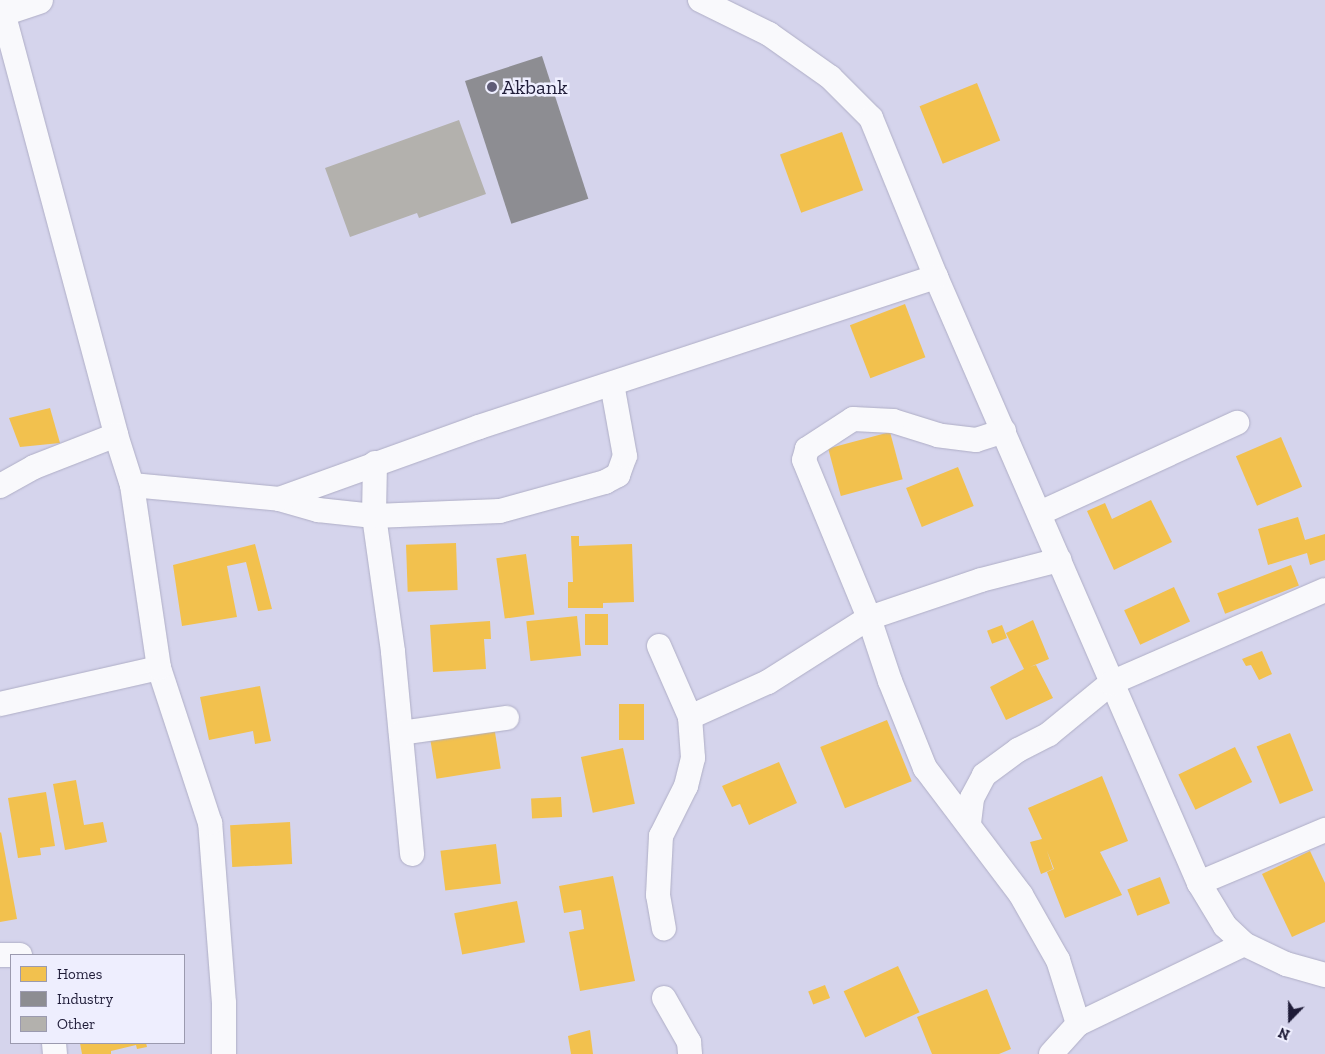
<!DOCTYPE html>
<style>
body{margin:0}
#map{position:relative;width:1325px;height:1054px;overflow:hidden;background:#d5d4ec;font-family:"Zilla Slab",serif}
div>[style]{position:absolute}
.homes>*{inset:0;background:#f2c14e;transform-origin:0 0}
.industry>*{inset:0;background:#8d8d92;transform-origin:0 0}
.building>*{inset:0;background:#b3b1ad}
.roads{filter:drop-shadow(0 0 1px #afaec6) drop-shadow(0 0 1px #afaec6)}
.street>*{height:24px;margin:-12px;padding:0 12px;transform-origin:12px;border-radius:12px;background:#f9f9fc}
.primary>*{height:28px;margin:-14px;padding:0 14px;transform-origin:14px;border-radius:14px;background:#f9f9fc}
.dots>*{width:14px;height:14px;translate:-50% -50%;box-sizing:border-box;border:2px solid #eeeefe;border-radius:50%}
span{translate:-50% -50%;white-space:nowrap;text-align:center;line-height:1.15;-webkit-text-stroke:5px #eeeefe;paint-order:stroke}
.poi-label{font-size:20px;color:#1f1c38}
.left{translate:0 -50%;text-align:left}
.legend{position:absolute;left:10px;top:954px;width:175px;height:90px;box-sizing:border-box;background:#eeeefe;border:1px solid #9b9aaf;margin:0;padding:6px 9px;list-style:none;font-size:15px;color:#1f1c38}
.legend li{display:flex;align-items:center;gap:10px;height:25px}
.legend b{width:25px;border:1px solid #9b9aaf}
.north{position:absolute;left:1265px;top:994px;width:50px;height:50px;-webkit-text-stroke:4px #eeeefe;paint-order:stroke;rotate:202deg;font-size:14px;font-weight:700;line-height:20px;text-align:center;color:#1f1c38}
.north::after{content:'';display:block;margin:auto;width:18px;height:22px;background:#1f1c38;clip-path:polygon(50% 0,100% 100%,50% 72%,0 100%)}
</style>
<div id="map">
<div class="homes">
<div style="left:977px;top:83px;width:62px;height:62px;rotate:68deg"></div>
<div style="left:842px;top:132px;width:62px;height:66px;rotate:70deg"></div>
<div style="left:905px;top:304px;width:57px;height:59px;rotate:69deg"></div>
<div style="clip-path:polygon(50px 408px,60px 443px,20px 447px,9px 418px)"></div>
<div style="left:890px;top:432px;width:49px;height:64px;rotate:75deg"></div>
<div style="left:1281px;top:437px;width:54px;height:49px;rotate:67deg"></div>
<div style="left:958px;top:467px;width:42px;height:56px;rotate:68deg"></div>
<div style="clip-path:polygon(1151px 500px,1172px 542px,1114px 570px,1087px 511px,1105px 503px,1112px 519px)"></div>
<div style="clip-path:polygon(1298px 517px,1305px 540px,1325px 534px,1325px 560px,1310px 565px,1307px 553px,1268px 565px,1258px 529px)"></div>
<div style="clip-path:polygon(571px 536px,579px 536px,579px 546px,632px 544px,634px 602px,603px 603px,603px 608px,568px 608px,568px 582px,573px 582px)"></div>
<div style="left:456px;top:543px;width:47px;height:50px;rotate:88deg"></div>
<div style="clip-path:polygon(255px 544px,272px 609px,258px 611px,246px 562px,227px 566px,237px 617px,182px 626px,173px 565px)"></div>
<div style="left:526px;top:554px;width:61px;height:30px;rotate:82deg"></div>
<div style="left:1291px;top:565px;width:22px;height:79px;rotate:69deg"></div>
<div style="left:1174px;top:587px;width:38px;height:55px;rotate:65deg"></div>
<div style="left:585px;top:614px;width:23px;height:31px"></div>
<div style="left:577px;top:616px;width:40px;height:51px;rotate:84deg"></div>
<div style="clip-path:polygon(1033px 620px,1049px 659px,1030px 667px,1036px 665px,1053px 698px,1006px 720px,990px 687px,1024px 669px,1006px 633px)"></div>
<div style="clip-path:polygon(490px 621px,491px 639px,484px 639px,486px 669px,433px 672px,430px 625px)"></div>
<div style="left:1002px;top:625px;width:14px;height:16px;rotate:69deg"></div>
<div style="clip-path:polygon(1262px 651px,1272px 674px,1259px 680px,1251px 665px,1246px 666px,1242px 659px)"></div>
<div style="clip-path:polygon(260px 686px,271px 741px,255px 744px,253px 731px,209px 740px,200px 697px)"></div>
<div style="left:619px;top:704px;width:25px;height:36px"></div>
<div style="left:887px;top:720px;width:66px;height:72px;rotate:68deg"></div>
<div style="left:494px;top:726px;width:43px;height:65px;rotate:81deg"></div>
<div style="left:1290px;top:733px;width:62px;height:36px;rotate:68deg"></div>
<div style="left:1235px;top:747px;width:39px;height:63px;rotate:64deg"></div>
<div style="left:623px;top:748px;width:57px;height:43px;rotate:78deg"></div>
<div style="clip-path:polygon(779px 762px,797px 803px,749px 825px,740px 804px,732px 807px,722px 786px)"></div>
<div style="clip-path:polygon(1102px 776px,1128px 841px,1100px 852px,1122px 895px,1065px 918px,1047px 872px,1054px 869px,1047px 851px,1053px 869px,1041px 874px,1030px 842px,1042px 839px,1028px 808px)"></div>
<div style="clip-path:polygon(76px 780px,84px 825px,103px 822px,107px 842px,65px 850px,53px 784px)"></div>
<div style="clip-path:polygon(46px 792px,55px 846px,40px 848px,41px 855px,18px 858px,8px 798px)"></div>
<div style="left:561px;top:797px;width:20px;height:30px;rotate:87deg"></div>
<div style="left:290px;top:822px;width:42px;height:60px;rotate:87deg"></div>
<div style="clip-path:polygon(1px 832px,17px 919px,0 922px,0 833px)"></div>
<div style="left:496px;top:844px;width:40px;height:56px;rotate:83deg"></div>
<div style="clip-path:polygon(1310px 851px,1325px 883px,1325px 922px,1292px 937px,1262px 874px)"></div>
<div style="clip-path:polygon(613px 876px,635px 981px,580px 991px,569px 932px,584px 929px,581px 910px,564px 913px,559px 886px)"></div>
<div style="left:1160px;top:877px;width:28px;height:35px;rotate:69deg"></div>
<div style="left:517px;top:901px;width:42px;height:64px;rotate:79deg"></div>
<div style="left:898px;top:966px;width:51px;height:60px;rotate:65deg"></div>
<div style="left:825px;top:985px;width:14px;height:18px;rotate:69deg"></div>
<div style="clip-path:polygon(987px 989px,1011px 1049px,999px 1054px,932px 1054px,917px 1017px)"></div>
<div style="clip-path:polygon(590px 1030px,593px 1054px,571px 1054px,568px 1036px)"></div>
<div style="clip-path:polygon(80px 1043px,146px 1043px,147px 1047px,137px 1049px,136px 1045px,111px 1051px,111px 1054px,82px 1054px)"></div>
</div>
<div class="industry">
<div style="left:542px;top:56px;width:150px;height:81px;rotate:72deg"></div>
</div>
<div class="building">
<div style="clip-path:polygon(459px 120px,486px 194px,419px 218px,417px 213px,350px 237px,325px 168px)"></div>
</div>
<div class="roads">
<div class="street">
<div style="left:700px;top:0;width:77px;rotate:26.2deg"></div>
<div style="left:769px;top:34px;width:75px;rotate:35.2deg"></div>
<div style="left:830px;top:77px;width:58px;rotate:45deg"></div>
<div style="left:871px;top:118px;width:172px;rotate:67.8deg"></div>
<div style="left:936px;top:277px;width:661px;rotate:66.54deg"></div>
<div style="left:1199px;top:883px;width:50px;rotate:58.8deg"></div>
<div style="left:1225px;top:926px;width:26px;rotate:43deg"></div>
<div style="left:1244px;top:944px;width:47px;rotate:25.5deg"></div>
<div style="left:1286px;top:964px;width:41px;rotate:15.8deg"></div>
<div style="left:3px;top:12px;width:438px;rotate:75deg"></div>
<div style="left:116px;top:435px;width:52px;rotate:72.3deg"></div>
<div style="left:1004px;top:431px;width:29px;rotate:162deg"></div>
<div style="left:976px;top:440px;width:38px;rotate:-173deg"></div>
<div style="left:938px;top:435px;width:47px;rotate:-162.7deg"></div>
<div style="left:893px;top:421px;width:40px;rotate:-177.1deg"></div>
<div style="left:853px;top:419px;width:55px;rotate:146.9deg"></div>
<div style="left:807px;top:449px;width:11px;rotate:105deg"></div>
<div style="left:804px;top:460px;width:171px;rotate:67.6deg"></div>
<div style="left:869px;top:618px;width:66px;rotate:71.6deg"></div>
<div style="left:890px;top:681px;width:94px;rotate:68.1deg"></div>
<div style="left:925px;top:768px;width:159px;rotate:52.9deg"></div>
<div style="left:1021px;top:895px;width:75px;rotate:60.4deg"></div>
<div style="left:1058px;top:960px;width:67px;rotate:72.6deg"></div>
<div style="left:375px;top:463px;width:53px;rotate:91.1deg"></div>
<div style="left:374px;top:516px;width:137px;rotate:82deg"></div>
<div style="left:393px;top:652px;width:203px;rotate:84.6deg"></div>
<div style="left:0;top:486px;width:39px;rotate:-29deg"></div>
<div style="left:34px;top:467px;width:88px;rotate:-21.3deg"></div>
<div style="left:279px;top:499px;width:41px;rotate:15.8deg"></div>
<div style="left:318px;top:510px;width:56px;rotate:6.1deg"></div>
<div style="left:374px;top:516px;width:126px;rotate:-2.3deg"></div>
<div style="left:500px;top:511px;width:109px;rotate:-15.4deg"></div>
<div style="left:605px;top:482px;width:15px;rotate:-28deg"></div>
<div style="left:618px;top:475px;width:20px;rotate:-70deg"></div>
<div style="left:625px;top:456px;width:73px;rotate:-100.2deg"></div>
<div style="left:1040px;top:513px;width:217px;rotate:-24.6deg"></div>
<div style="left:659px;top:646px;width:77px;rotate:66.4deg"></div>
<div style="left:690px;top:717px;width:41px;rotate:85.8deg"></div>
<div style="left:693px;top:758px;width:29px;rotate:104deg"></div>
<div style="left:686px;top:786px;width:56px;rotate:116.6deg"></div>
<div style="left:661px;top:836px;width:59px;rotate:92.9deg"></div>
<div style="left:658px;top:895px;width:34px;rotate:80deg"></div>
<div style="left:0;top:704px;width:163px;rotate:-12.8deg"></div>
<div style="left:690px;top:717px;width:85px;rotate:-24.2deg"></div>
<div style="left:768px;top:682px;width:120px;rotate:-32.4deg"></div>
<div style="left:869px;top:618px;width:118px;rotate:-18.7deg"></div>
<div style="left:981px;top:580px;width:81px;rotate:-14.4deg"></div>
<div style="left:401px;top:733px;width:107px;rotate:-8.1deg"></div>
<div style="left:969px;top:823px;width:25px;rotate:-83deg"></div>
<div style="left:972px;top:798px;width:26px;rotate:-62deg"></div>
<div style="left:984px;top:775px;width:42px;rotate:-36.3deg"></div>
<div style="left:1018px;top:750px;width:35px;rotate:-27deg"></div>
<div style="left:1049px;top:734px;width:80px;rotate:-39.4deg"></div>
<div style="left:1111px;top:683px;width:233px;rotate:-23.5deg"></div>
<div style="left:1199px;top:883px;width:137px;rotate:-22.8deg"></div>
<div style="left:0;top:955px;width:20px"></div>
<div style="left:664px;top:998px;width:51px;rotate:60.4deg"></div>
<div style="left:689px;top:1042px;width:12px;rotate:85deg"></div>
<div style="left:54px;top:1043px;width:11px;rotate:85deg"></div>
<div style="left:224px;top:1054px;width:51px;rotate:-90deg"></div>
<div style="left:224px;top:1003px;width:181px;rotate:-94.4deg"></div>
<div style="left:210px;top:823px;width:163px;rotate:-108.2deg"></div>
<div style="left:159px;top:668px;width:185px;rotate:-98.4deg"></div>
<div style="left:132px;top:485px;width:148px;rotate:5.4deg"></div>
<div style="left:279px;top:499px;width:213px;rotate:-19.8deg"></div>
<div style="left:479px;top:427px;width:481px;rotate:-18.2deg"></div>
<div style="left:1051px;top:1054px;width:40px;rotate:-48deg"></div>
<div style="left:1078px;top:1024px;width:184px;rotate:-25.7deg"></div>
</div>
<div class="primary">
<div style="left:0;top:13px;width:41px;rotate:-18.4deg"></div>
</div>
</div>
<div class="dots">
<div style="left:492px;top:87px;background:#5f5c77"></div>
</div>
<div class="poi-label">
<span class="left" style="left:502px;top:87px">Akbank</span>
</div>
<ul class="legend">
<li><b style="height:14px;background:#f2c14e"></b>Homes</li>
<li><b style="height:14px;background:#8d8d92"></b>Industry</li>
<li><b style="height:14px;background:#b3b1ad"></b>Other</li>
</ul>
<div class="north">N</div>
</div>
